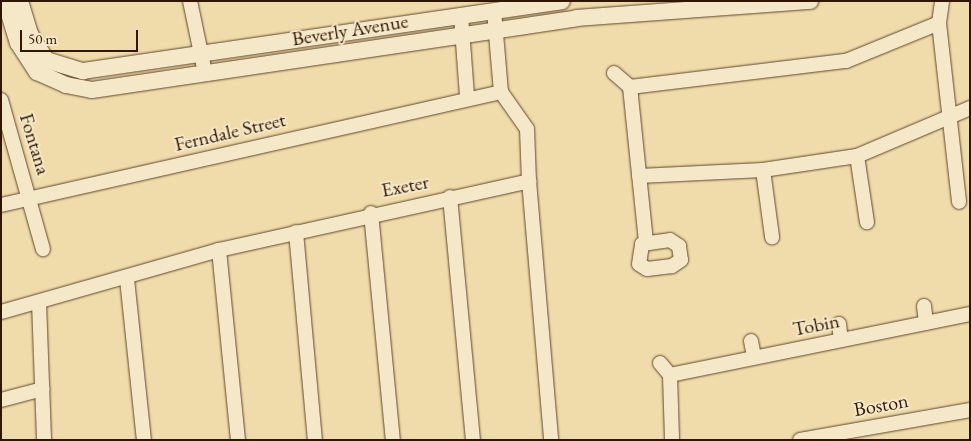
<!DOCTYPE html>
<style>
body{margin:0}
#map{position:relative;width:971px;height:441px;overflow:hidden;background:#f0dbab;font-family:"EB Garamond",serif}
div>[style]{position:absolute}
.roads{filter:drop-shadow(0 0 1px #60472c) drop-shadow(0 0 1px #60472c)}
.minor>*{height:14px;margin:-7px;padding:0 7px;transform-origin:7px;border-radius:7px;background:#f5e8c8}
.tertiary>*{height:16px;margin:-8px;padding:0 8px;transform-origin:8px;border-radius:8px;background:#f5e8c8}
span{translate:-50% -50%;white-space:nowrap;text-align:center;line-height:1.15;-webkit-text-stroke:4px #f5e8c8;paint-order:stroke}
.street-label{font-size:20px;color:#301601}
.frame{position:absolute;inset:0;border:2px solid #301601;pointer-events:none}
.scale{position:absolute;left:20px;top:30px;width:118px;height:22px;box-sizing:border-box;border:2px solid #301601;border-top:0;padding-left:6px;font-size:15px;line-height:18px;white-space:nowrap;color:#301601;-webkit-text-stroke:4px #f5e8c8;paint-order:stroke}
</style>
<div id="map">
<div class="roads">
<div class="minor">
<div style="left:190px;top:1px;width:74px;rotate:78.2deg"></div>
<div style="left:461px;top:16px;width:80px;rotate:85.7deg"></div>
<div style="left:939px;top:23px;width:180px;rotate:83.6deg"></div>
<div style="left:614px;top:73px;width:21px;rotate:41deg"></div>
<div style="left:630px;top:87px;width:218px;rotate:-6.9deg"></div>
<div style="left:846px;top:61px;width:100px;rotate:-22.2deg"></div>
<div style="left:939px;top:23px;width:22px;rotate:-82deg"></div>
<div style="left:630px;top:87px;width:156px;rotate:84.1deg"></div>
<div style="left:501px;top:92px;width:45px;rotate:54.9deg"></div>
<div style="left:527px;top:129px;width:52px;rotate:87.8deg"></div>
<div style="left:1px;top:100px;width:155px;rotate:74.3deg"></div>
<div style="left:857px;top:156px;width:67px;rotate:81.4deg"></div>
<div style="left:763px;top:170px;width:68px;rotate:82.3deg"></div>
<div style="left:639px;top:176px;width:124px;rotate:-2.8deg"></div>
<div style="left:763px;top:170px;width:95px;rotate:-8.5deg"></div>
<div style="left:857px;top:156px;width:123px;rotate:-23deg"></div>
<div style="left:450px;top:197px;width:244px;rotate:84.6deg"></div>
<div style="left:1px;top:205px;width:513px;rotate:-12.73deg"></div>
<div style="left:501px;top:92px;width:81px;rotate:-94.9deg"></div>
<div style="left:371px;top:213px;width:228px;rotate:84.5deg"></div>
<div style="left:296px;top:232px;width:209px;rotate:84.8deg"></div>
<div style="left:670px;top:240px;width:11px;rotate:34deg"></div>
<div style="left:679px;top:246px;width:14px;rotate:82deg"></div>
<div style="left:681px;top:260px;width:11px;rotate:146deg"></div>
<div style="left:672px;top:266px;width:25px;rotate:173deg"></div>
<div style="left:647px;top:269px;width:9px;rotate:-148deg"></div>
<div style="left:639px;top:264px;width:20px;rotate:-81deg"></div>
<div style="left:642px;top:244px;width:28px;rotate:-8deg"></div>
<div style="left:219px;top:250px;width:191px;rotate:84.3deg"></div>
<div style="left:127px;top:279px;width:162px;rotate:84deg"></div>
<div style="left:39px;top:302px;width:138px;rotate:87.9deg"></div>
<div style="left:924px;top:306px;width:17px;rotate:83deg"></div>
<div style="left:1px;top:312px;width:227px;rotate:-15.9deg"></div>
<div style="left:219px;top:250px;width:318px;rotate:-12.5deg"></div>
<div style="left:529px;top:181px;width:260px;rotate:85.1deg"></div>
<div style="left:839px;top:324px;width:16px;rotate:83deg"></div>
<div style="left:751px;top:341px;width:15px;rotate:79deg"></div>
<div style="left:660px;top:363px;width:16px;rotate:50deg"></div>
<div style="left:670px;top:375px;width:65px;rotate:88.2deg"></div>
<div style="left:670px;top:375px;width:306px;rotate:-11.5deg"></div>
<div style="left:1px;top:400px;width:43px;rotate:-14.7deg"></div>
<div style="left:800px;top:440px;width:173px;rotate:-10deg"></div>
</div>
<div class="tertiary">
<div style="left:5px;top:1px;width:44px;rotate:72.8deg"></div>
<div style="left:18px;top:43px;width:35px;rotate:57deg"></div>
<div style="left:37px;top:72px;width:32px;rotate:24deg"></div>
<div style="left:66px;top:85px;width:26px;rotate:11deg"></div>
<div style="left:92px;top:90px;width:490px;rotate:-8.4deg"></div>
<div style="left:577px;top:18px;width:234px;rotate:-4.2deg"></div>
<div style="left:20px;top:1px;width:34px;rotate:73deg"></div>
<div style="left:30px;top:34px;width:31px;rotate:58deg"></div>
<div style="left:46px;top:60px;width:39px;rotate:17deg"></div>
<div style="left:83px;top:71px;width:484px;rotate:-8.3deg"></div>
</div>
</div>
<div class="street-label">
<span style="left:350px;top:30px;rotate:-9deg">Beverly Avenue</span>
<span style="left:230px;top:132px;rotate:-13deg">Ferndale Street</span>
<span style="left:35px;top:144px;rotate:73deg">Fontana</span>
<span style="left:405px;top:186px;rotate:-11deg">Exeter</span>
<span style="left:816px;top:325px;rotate:-11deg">Tobin</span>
<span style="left:881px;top:405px;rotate:-10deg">Boston</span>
</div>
<div class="frame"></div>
<div class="scale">50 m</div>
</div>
